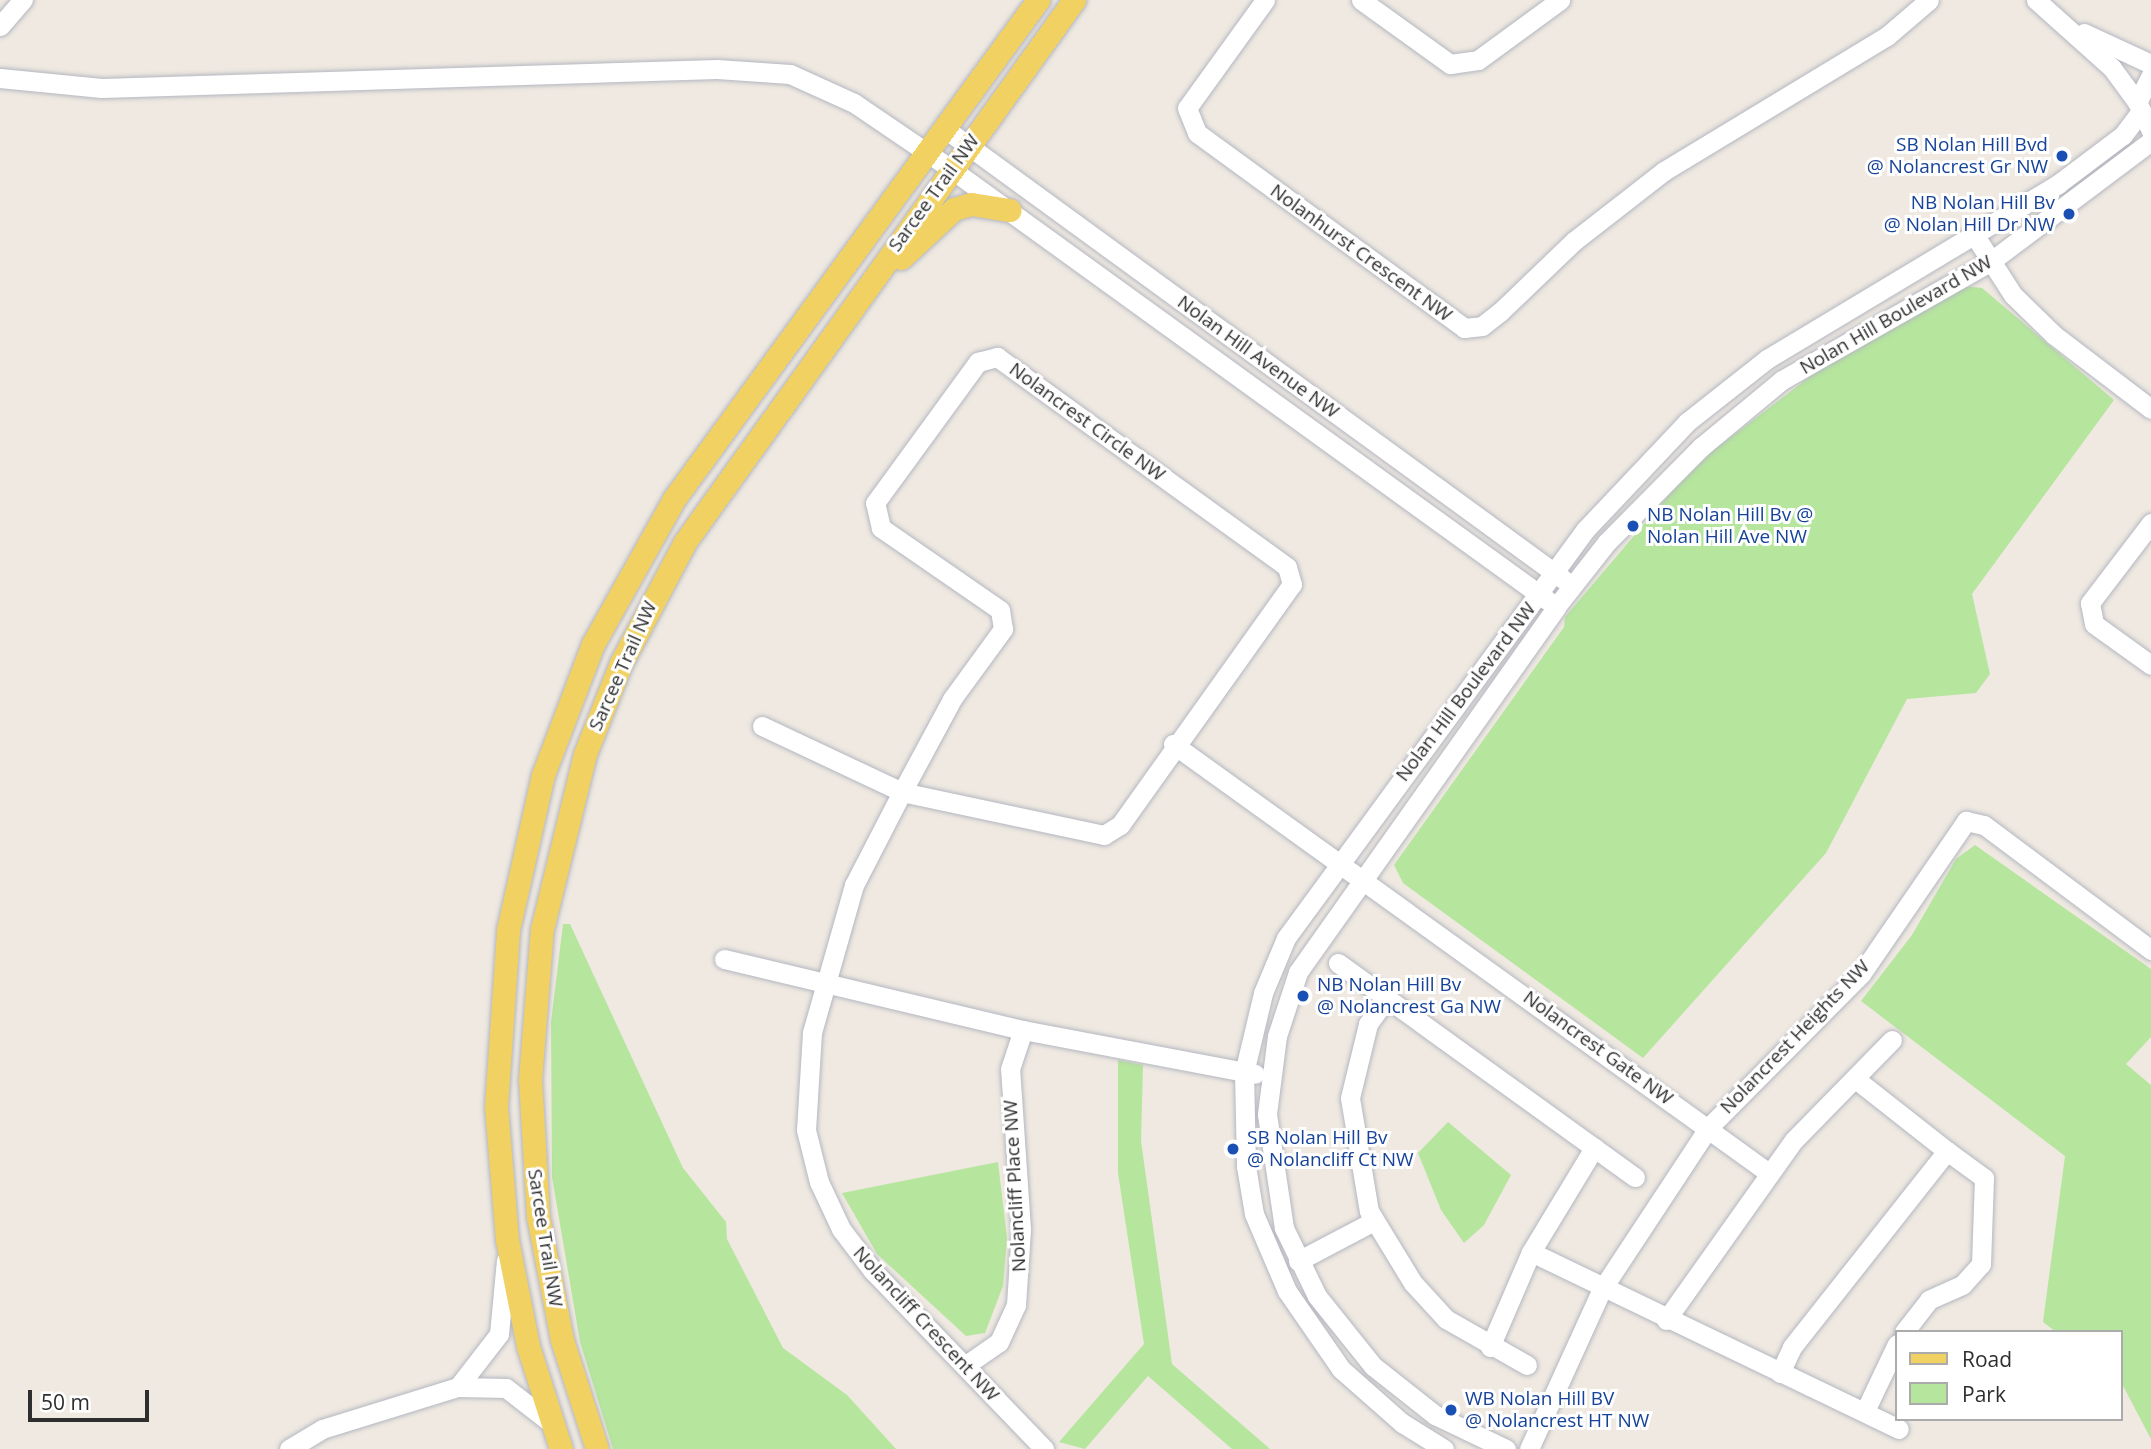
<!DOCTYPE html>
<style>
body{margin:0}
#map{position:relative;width:2151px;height:1449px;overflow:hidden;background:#efe9e1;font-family:"Open Sans",sans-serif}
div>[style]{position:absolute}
.green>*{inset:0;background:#b6e59e}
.roads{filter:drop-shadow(0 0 2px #b4b7c1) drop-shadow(0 0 2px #b4b7c1)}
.minor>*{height:19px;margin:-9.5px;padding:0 9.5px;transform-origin:9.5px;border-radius:9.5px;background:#fff}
.major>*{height:23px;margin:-11.5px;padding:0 11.5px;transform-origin:11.5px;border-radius:11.5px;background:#f2d163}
.dots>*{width:19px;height:19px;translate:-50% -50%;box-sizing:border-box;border:4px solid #fff;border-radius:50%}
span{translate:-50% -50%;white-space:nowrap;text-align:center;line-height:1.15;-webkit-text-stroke:6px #fff;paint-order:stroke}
.transit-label{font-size:19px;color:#164399}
.right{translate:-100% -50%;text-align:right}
.left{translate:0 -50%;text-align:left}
.street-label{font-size:19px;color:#2e2e2e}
.legend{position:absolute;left:1895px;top:1330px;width:228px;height:91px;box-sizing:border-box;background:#fff;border:2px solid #ababab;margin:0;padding:9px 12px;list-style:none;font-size:21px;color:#2e2e2e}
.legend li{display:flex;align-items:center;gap:14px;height:35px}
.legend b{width:35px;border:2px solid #ababab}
.scale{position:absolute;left:28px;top:1390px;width:121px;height:32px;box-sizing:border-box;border:4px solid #2e2e2e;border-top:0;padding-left:9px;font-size:21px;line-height:24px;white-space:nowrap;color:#2e2e2e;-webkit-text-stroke:5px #fff;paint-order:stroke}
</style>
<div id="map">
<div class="green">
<div style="clip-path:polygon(1964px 286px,1982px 288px,2114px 400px,1972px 594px,1990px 674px,1976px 693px,1907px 699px,1826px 853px,1643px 1058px,1403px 883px,1394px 865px,1564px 627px,1565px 617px,1673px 490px,1714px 450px,1829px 362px)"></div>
<div style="clip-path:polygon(1975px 845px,2151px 969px,2151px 1037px,2126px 1064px,2151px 1085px,2151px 1439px,2121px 1382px,2121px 1332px,2056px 1332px,2043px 1322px,2065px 1156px,1861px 1001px,1912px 935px,1956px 859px)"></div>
<div style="clip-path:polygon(563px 924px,570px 924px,683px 1168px,726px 1222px,727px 1239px,783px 1348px,847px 1395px,896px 1449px,613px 1449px,580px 1342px,552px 1177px,551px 1022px)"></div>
<div style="clip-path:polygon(1118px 1060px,1143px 1065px,1141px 1141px,1172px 1364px,1270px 1449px,1232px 1449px,1148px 1376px,1085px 1449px,1059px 1442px,1144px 1344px,1118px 1173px)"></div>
<div style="clip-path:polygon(1448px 1122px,1511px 1175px,1484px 1225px,1464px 1243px,1441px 1210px,1418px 1153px)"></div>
<div style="clip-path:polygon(998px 1162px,1007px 1238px,1003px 1286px,985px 1333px,966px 1336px,877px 1254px,842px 1193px)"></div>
</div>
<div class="roads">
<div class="minor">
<div style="left:1265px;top:0;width:133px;rotate:125.8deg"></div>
<div style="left:1187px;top:108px;width:27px;rotate:68deg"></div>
<div style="left:1197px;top:133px;width:331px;rotate:36.1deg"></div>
<div style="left:1464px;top:328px;width:18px;rotate:-6deg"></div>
<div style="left:1482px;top:326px;width:23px;rotate:-38deg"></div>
<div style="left:1500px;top:312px;width:103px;rotate:-43.8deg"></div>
<div style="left:1574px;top:241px;width:114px;rotate:-37.9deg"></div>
<div style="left:1664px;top:171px;width:261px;rotate:-31.2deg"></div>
<div style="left:1887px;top:36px;width:55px;rotate:-40.6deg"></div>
<div style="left:1361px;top:0;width:110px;rotate:35.7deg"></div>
<div style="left:1450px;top:64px;width:28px;rotate:-8deg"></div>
<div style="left:1478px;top:60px;width:102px;rotate:-36.2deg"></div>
<div style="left:2036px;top:0;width:102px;rotate:41.8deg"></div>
<div style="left:2112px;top:68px;width:42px;rotate:53.7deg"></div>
<div style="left:0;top:26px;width:35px;rotate:-49deg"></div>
<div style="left:2084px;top:33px;width:74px;rotate:24.8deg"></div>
<div style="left:2151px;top:75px;width:30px;rotate:117deg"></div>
<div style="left:2137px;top:102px;width:32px;rotate:64deg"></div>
<div style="left:0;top:78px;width:102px;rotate:5.6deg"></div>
<div style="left:102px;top:88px;width:615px;rotate:-1.77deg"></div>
<div style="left:717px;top:69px;width:73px;rotate:3.9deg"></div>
<div style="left:790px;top:74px;width:70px;rotate:24.4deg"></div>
<div style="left:854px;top:103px;width:117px;rotate:34.2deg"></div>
<div style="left:951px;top:169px;width:736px;rotate:35.87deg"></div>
<div style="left:944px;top:128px;width:766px;rotate:36.08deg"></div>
<div style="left:1975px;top:236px;width:70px;rotate:57.2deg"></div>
<div style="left:2013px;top:295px;width:57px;rotate:44.3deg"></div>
<div style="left:2054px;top:335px;width:122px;rotate:37.3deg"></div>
<div style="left:997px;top:357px;width:358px;rotate:35.9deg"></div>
<div style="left:1287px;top:567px;width:18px;rotate:74deg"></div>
<div style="left:1292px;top:584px;width:296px;rotate:125.5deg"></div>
<div style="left:1120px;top:825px;width:19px;rotate:148deg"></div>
<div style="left:1104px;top:835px;width:207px;rotate:-168deg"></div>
<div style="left:902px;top:792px;width:106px;rotate:-61.7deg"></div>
<div style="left:952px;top:699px;width:87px;rotate:-53.9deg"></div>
<div style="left:1003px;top:629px;width:19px;rotate:-99deg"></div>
<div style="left:1000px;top:610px;width:145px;rotate:-145.4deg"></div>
<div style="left:881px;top:528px;width:26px;rotate:-103deg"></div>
<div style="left:875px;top:503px;width:175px;rotate:-53.9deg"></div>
<div style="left:978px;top:362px;width:20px;rotate:-15deg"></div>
<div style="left:2151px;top:523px;width:101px;rotate:127.3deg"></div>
<div style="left:2090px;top:603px;width:21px;rotate:79deg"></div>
<div style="left:2094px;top:624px;width:70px;rotate:35.7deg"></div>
<div style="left:762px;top:726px;width:155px;rotate:25.2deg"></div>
<div style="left:902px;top:792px;width:105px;rotate:117.3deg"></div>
<div style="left:854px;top:885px;width:153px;rotate:105.9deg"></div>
<div style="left:812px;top:1032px;width:98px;rotate:93.5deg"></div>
<div style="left:806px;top:1130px;width:54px;rotate:76deg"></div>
<div style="left:819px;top:1182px;width:52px;rotate:64.9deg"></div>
<div style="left:841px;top:1229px;width:53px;rotate:52.7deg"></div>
<div style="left:873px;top:1271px;width:247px;rotate:46.1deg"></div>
<div style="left:1173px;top:744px;width:734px;rotate:35.75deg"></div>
<div style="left:724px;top:959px;width:307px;rotate:13.4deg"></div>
<div style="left:1023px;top:1030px;width:236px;rotate:10.7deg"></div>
<div style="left:1338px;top:963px;width:366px;rotate:35.8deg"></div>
<div style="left:1386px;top:999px;width:31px;rotate:126deg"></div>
<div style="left:1368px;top:1024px;width:76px;rotate:103.7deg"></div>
<div style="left:1350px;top:1098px;width:115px;rotate:80.5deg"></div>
<div style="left:1369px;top:1211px;width:84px;rotate:58.6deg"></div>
<div style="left:1413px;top:1283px;width:49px;rotate:47.5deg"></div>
<div style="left:1446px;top:1319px;width:93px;rotate:29.6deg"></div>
<div style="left:1858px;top:1081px;width:113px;rotate:38.2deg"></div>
<div style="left:1531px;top:1252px;width:408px;rotate:25.7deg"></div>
<div style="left:1298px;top:1261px;width:86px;rotate:-27.8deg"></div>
<div style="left:1666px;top:1320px;width:221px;rotate:-54.6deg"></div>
<div style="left:1794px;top:1140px;width:140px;rotate:-45.6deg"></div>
<div style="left:1490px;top:1347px;width:103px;rotate:-66.7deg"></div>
<div style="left:1531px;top:1252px;width:122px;rotate:-58.8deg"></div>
<div style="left:966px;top:1365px;width:40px;rotate:-34.9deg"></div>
<div style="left:999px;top:1342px;width:41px;rotate:-65.3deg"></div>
<div style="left:1016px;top:1305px;width:76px;rotate:-86.2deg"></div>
<div style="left:1021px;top:1229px;width:160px;rotate:-93.9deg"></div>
<div style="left:1010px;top:1069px;width:41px;rotate:-71.6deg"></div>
<div style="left:1780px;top:1373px;width:29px;rotate:-65deg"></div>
<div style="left:1792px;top:1347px;width:250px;rotate:-51.7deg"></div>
<div style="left:1947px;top:1151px;width:46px;rotate:36.1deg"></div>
<div style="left:1984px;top:1178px;width:86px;rotate:92deg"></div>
<div style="left:1981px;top:1264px;width:28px;rotate:132deg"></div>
<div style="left:1962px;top:1285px;width:36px;rotate:156deg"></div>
<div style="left:1929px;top:1300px;width:41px;rotate:128deg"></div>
<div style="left:458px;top:1387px;width:67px;rotate:-52.3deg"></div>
<div style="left:499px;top:1334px;width:74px;rotate:-84.6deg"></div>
<div style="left:1865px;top:1411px;width:74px;rotate:-64.5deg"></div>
<div style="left:289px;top:1449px;width:39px;rotate:-31deg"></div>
<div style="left:322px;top:1429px;width:142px;rotate:-17.2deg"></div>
<div style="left:458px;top:1387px;width:48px;rotate:1.2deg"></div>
<div style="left:506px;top:1388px;width:57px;rotate:37.9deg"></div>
<div style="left:1444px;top:1449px;width:49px;rotate:-148.2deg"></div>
<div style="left:1402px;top:1423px;width:81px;rotate:-138.5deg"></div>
<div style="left:1341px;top:1369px;width:95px;rotate:-124.7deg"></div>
<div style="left:1287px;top:1291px;width:84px;rotate:-113.2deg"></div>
<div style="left:1254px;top:1214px;width:49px;rotate:-99.5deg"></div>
<div style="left:1246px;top:1166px;width:93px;rotate:-91.2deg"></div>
<div style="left:1244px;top:1073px;width:82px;rotate:-76.6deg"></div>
<div style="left:1263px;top:993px;width:60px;rotate:-67.3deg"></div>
<div style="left:1286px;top:938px;width:506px;rotate:-53.76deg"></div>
<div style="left:1585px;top:530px;width:149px;rotate:-46.6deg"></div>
<div style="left:1687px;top:422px;width:102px;rotate:-38.2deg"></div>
<div style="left:1767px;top:359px;width:340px;rotate:-31deg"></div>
<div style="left:2058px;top:184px;width:81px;rotate:-37deg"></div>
<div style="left:2123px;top:135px;width:26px;rotate:-53deg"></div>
<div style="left:1506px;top:1449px;width:79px;rotate:-154.4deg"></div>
<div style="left:1435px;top:1415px;width:79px;rotate:-141.7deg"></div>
<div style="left:1373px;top:1366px;width:90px;rotate:-128.7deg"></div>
<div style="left:1317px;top:1296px;width:76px;rotate:-115.9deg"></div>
<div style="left:1284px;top:1228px;width:115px;rotate:-98.5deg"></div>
<div style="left:1267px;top:1114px;width:79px;rotate:-82.7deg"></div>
<div style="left:1277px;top:1036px;width:67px;rotate:-71.8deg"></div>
<div style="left:1298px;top:972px;width:447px;rotate:-54.7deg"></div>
<div style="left:1556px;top:607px;width:83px;rotate:-51.9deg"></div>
<div style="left:1607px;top:542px;width:134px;rotate:-45.3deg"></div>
<div style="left:1701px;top:447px;width:105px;rotate:-39.6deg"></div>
<div style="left:1782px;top:380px;width:239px;rotate:-29.6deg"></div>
<div style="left:1990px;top:262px;width:201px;rotate:-36.9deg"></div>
<div style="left:1529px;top:1449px;width:176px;rotate:-65.5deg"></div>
<div style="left:1602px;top:1289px;width:193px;rotate:-56.6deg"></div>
<div style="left:1708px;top:1128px;width:217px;rotate:-45.2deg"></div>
<div style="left:1861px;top:974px;width:186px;rotate:-55.5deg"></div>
<div style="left:1966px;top:821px;width:18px;rotate:13deg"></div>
<div style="left:1984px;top:825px;width:209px;rotate:36.8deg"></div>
</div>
<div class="major">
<div style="left:901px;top:258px;width:72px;rotate:-42.8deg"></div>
<div style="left:954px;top:209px;width:18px;rotate:-16deg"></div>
<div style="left:971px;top:204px;width:39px;rotate:9deg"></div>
<div style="left:561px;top:1449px;width:108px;rotate:-107.8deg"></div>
<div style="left:528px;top:1346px;width:108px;rotate:-101.2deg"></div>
<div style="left:507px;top:1240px;width:133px;rotate:-94.7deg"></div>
<div style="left:496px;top:1107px;width:177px;rotate:-86.1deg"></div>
<div style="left:508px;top:930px;width:159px;rotate:-77.3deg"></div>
<div style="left:543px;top:775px;width:140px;rotate:-69.1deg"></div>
<div style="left:593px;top:644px;width:166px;rotate:-60.8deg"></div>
<div style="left:674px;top:499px;width:618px;rotate:-53.89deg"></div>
<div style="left:597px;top:1449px;width:114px;rotate:-107.8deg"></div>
<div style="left:562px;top:1340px;width:125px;rotate:-101deg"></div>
<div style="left:538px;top:1217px;width:137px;rotate:-93.3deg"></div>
<div style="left:530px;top:1080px;width:151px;rotate:-85.5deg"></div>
<div style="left:542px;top:929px;width:180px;rotate:-76.2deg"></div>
<div style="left:585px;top:754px;width:98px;rotate:-68.4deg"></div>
<div style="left:621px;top:663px;width:137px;rotate:-62.1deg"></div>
<div style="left:685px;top:542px;width:667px;rotate:-54.33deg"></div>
</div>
</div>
<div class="dots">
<div style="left:2062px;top:156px;background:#1a4fb4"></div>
<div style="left:2069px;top:214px;background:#1a4fb4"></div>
<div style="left:1633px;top:526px;background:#1a4fb4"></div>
<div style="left:1303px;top:996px;background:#1a4fb4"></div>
<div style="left:1233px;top:1149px;background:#1a4fb4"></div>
<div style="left:1451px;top:1410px;background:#1a4fb4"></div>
</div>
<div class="transit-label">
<span class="right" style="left:2048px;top:156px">SB Nolan Hill Bvd<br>@ Nolancrest Gr NW</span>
<span class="right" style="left:2055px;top:214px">NB Nolan Hill Bv<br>@ Nolan Hill Dr NW</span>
<span class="left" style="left:1647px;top:526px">NB Nolan Hill Bv @<br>Nolan Hill Ave NW</span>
<span class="left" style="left:1317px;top:996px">NB Nolan Hill Bv<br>@ Nolancrest Ga NW</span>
<span class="left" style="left:1247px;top:1149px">SB Nolan Hill Bv<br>@ Nolancliff Ct NW</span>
<span class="left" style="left:1465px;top:1410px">WB Nolan Hill BV<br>@ Nolancrest HT NW</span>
</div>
<div class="street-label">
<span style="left:934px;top:193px;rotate:-54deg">Sarcee Trail NW</span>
<span style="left:1361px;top:253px;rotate:36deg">Nolanhurst Crescent NW</span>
<span style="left:1896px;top:315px;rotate:-30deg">Nolan Hill Boulevard NW</span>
<span style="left:1258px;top:357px;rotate:36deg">Nolan Hill Avenue NW</span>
<span style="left:1087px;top:422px;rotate:36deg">Nolancrest Circle NW</span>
<span style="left:623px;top:666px;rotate:-66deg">Sarcee Trail NW</span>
<span style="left:1466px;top:692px;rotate:-53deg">Nolan Hill Boulevard NW</span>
<span style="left:1795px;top:1037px;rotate:-46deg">Nolancrest Heights NW</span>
<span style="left:1598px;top:1048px;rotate:36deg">Nolancrest Gate NW</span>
<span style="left:1015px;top:1186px;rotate:-93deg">Nolancliff Place NW</span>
<span style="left:545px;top:1238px;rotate:81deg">Sarcee Trail NW</span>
<span style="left:926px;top:1324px;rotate:47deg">Nolancliff Crescent NW</span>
</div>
<ul class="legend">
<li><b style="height:9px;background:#f2d163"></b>Road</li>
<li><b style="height:19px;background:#b6e59e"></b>Park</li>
</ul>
<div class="scale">50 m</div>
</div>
